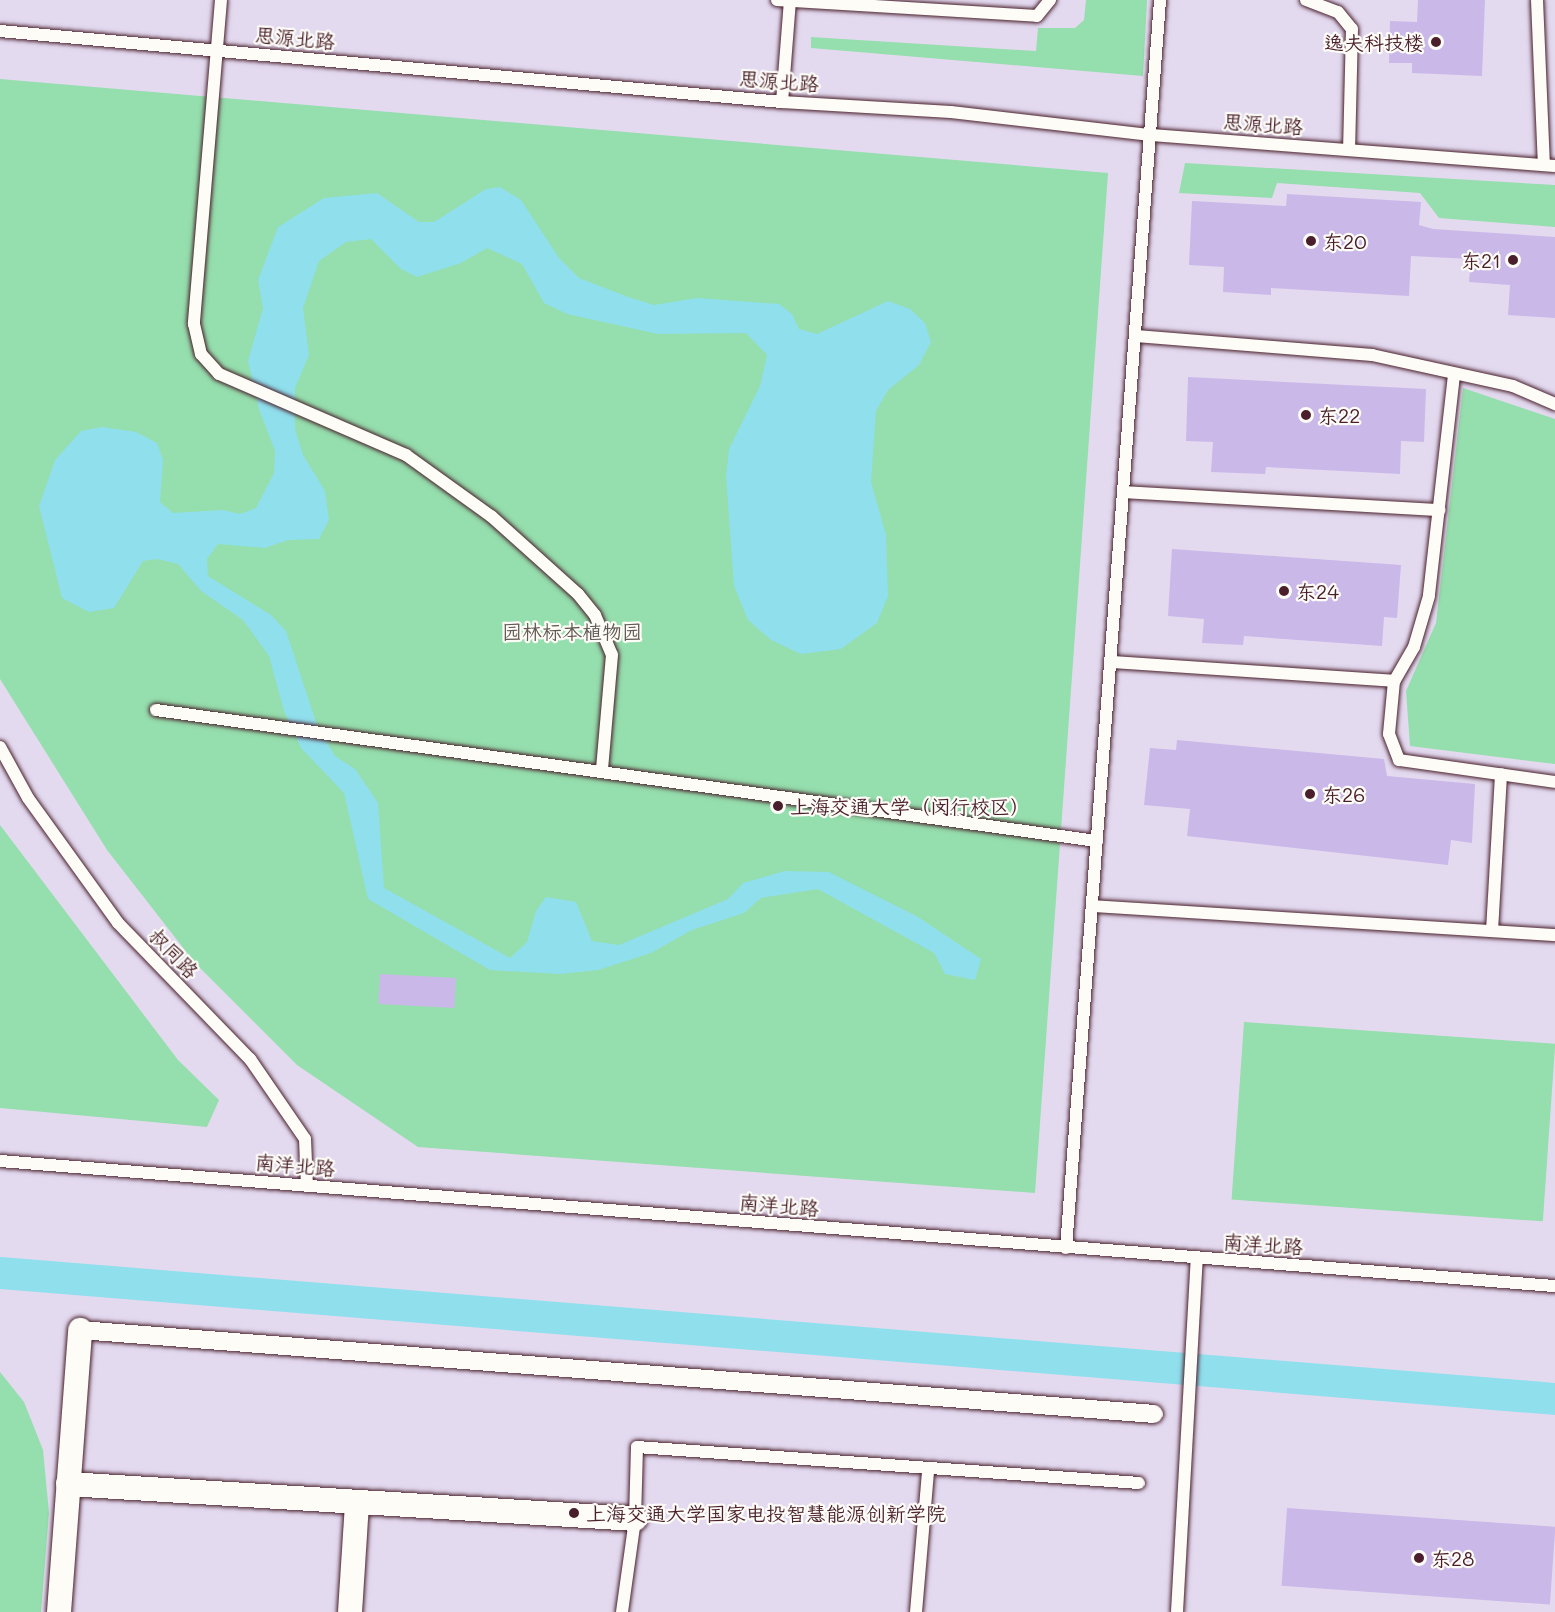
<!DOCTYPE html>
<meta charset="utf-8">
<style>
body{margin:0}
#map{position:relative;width:1555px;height:1612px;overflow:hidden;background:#eee8f3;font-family:Mali,"LXGW WenKai TC",sans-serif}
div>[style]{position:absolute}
.built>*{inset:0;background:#e3daf0;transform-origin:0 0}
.green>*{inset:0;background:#95dead;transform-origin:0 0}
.water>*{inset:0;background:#90dfed}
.canal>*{height:32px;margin:-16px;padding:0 16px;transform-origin:16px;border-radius:16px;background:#90dfed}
.building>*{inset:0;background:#cab8e9;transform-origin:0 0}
.roads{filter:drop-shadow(0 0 2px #4a1f2b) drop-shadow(0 0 2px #4a1f2b)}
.service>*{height:12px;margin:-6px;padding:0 6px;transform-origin:6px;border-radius:6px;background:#fdfcf7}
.pedestrian>*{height:18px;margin:-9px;padding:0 9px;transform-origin:9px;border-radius:9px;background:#fdfcf7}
.minor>*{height:24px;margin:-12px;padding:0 12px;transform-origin:12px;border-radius:12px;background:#fdfcf7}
.dots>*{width:16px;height:16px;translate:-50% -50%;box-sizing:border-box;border:3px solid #fdfcf7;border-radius:50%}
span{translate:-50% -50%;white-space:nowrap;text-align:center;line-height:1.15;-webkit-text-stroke:4.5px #fdfcf7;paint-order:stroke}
.street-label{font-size:20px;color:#4a1f2b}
.poi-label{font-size:20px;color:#4a1f2b}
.right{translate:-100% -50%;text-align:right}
.left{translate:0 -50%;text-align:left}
.park-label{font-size:20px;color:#605852}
</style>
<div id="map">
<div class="built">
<div style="left:0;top:0;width:1555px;height:1612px"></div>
</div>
<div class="green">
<div style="clip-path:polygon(1086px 0,1147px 0,1143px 76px,811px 48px,811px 37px,1036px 51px,1038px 28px,1075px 28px,1084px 20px)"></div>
<div style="clip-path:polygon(0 79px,1108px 173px,1035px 1193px,418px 1147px,297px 1065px,195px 963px,107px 850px,0 679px)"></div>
<div style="clip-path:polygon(1185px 163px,1555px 185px,1555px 227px,1439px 218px,1420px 193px,1277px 183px,1272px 198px,1179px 193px)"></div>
<div style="clip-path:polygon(1463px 388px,1555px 419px,1555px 764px,1410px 746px,1406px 691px,1436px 623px)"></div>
<div style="clip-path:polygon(0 825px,178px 1060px,219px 1100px,207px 1127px,0 1108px)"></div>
<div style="left:1244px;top:1022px;width:312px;height:178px;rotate:4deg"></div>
<div style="clip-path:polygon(0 1372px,24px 1402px,43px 1450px,49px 1513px,41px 1612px,0 1612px)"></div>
</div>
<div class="water">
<div style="clip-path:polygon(500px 187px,521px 200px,559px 258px,579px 278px,628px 297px,654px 305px,697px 298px,779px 304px,792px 314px,799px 329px,817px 334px,888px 301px,910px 309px,925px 323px,931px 342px,919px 365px,888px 390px,876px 411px,871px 482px,886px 535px,888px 596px,877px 623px,841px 649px,801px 654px,771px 640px,748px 620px,734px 586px,726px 476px,729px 449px,760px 386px,767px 355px,746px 333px,658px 334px,567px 314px,544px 303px,522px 264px,487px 248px,461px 263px,417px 277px,401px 269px,371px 239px,346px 242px,319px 261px,303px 308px,309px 355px,295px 388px,295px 429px,303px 455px,325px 491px,329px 520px,319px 539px,288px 540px,265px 548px,218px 544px,207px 559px,208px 576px,271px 615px,286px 631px,317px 725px,335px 756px,355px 769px,378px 803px,384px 888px,510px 958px,527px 942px,536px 911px,546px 897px,576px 902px,592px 941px,619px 945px,728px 899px,743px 883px,785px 871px,829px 872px,918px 917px,981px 959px,975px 980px,945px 974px,934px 953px,818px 889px,761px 898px,744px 913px,692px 930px,651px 953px,598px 970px,560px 974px,490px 970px,368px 899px,344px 793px,301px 748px,284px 711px,269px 656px,243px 620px,201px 591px,178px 564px,157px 559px,143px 561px,114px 608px,89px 612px,62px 598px,39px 506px,55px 460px,81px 431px,102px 427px,136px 432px,157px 443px,163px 460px,160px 502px,173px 513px,223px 510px,240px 514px,256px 508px,274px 473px,275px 451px,259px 409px,248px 361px,263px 308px,258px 280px,278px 227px,324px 198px,377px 193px,419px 222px,434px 222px,486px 189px)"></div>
</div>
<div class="canal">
<div style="left:0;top:1273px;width:1560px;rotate:4.63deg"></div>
</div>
<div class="building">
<div style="clip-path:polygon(1418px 0,1485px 0,1482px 76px,1412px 73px,1412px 63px,1389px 63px,1390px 21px,1417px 22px)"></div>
<div style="clip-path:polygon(1287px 194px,1421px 202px,1419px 225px,1433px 229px,1555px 237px,1555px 318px,1508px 315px,1510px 285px,1469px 282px,1471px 259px,1411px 256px,1409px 296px,1271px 288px,1271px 295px,1223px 292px,1224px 267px,1189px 265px,1192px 201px,1286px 206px)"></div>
<div style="clip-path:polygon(1188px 377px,1426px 389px,1424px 442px,1401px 441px,1400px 474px,1266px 467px,1265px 474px,1211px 472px,1213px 442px,1186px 441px)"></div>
<div style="clip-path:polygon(1172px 549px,1401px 565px,1397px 618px,1384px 617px,1382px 646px,1244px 636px,1243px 645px,1202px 643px,1204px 619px,1168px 616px)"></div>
<div style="clip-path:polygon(1177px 740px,1384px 759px,1387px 776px,1475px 784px,1472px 843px,1451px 840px,1448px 865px,1187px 836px,1190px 809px,1144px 805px,1150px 748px,1176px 750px)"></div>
<div style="left:380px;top:974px;width:76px;height:30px;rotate:3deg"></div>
<div style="left:1287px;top:1508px;width:269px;height:78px;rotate:4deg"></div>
</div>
<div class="roads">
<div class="service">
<div style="left:221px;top:0;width:325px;rotate:94.8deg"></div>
<div style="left:194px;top:324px;width:31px;rotate:77deg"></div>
<div style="left:201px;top:354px;width:27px;rotate:48deg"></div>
<div style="left:219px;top:374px;width:204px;rotate:23.4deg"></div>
<div style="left:406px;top:455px;width:105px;rotate:35.7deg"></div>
<div style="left:491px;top:516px;width:117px;rotate:41.9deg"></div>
<div style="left:578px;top:594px;width:27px;rotate:51deg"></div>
<div style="left:595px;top:615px;width:43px;rotate:67deg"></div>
<div style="left:612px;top:655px;width:115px;rotate:95deg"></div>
<div style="left:777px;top:0;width:260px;rotate:3.5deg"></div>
<div style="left:1037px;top:16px;width:21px;rotate:-51deg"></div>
<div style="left:1306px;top:0;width:34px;rotate:21deg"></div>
<div style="left:1338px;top:12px;width:22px;rotate:51deg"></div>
<div style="left:1352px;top:29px;width:121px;rotate:91.4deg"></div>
<div style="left:1537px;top:0;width:165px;rotate:87.6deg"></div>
<div style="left:0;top:31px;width:785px;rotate:5.19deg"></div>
<div style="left:782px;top:102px;width:169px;rotate:3.4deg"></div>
<div style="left:951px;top:112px;width:201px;rotate:6.6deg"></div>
<div style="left:1151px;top:135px;width:405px;rotate:4.4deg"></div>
<div style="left:782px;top:102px;width:101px;rotate:-85.5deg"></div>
<div style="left:1136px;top:336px;width:237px;rotate:4.6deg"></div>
<div style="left:1372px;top:355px;width:144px;rotate:12.4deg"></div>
<div style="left:1513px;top:386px;width:46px;rotate:23.2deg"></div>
<div style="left:1454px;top:375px;width:222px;rotate:96.5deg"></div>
<div style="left:1429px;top:596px;width:53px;rotate:106.4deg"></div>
<div style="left:1414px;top:647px;width:39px;rotate:120deg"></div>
<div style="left:1394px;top:681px;width:53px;rotate:95.4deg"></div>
<div style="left:1389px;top:734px;width:28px;rotate:69deg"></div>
<div style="left:1399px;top:760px;width:158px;rotate:8deg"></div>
<div style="left:1124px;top:492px;width:316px;rotate:3.3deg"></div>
<div style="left:1111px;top:662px;width:284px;rotate:3.8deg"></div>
<div style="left:156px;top:710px;width:950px;rotate:7.93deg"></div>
<div style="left:0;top:747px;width:58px;rotate:61.2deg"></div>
<div style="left:28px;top:798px;width:154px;rotate:54.2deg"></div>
<div style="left:118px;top:923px;width:190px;rotate:45.9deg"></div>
<div style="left:250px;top:1059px;width:97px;rotate:55.5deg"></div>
<div style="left:305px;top:1139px;width:47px;rotate:87.6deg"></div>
<div style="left:1092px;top:906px;width:464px;rotate:3.6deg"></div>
<div style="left:1492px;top:931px;width:157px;rotate:-86.7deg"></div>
<div style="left:0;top:1161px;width:1560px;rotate:4.6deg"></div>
<div style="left:1066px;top:1248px;width:1252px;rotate:-85.69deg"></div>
<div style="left:622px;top:1612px;width:94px;rotate:-82deg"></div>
<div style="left:635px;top:1519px;width:72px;rotate:-88.4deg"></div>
<div style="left:637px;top:1447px;width:503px;rotate:4.1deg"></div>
<div style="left:916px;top:1612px;width:142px;rotate:-85.1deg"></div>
<div style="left:1177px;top:1612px;width:355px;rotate:-86.8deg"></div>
</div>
<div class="pedestrian">
<div style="left:80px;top:1330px;width:1077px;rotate:4.47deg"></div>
</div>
<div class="minor">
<div style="left:68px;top:1484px;width:568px;rotate:3.53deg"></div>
<div style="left:59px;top:1612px;width:283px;rotate:-85.7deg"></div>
<div style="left:350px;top:1612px;width:109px;rotate:-86.3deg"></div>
</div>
</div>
<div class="dots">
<div style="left:1436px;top:42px;background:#4a1f2b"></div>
<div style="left:1311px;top:241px;background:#4a1f2b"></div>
<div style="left:1513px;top:260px;background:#4a1f2b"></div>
<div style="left:1306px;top:415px;background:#4a1f2b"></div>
<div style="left:1284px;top:591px;background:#4a1f2b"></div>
<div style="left:1310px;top:794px;background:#4a1f2b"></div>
<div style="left:778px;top:806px;background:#4a1f2b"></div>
<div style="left:574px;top:1513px;background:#4a1f2b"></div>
<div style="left:1419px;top:1558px;background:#4a1f2b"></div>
</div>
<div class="street-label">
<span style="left:295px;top:38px;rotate:5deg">思源北路</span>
<span style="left:779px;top:81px;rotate:4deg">思源北路</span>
<span style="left:1263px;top:124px;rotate:4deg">思源北路</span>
<span style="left:174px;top:953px;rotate:46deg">叔同路</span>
<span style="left:295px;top:1165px;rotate:5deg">南洋北路</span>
<span style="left:779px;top:1205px;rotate:5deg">南洋北路</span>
<span style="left:1263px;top:1244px;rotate:4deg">南洋北路</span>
</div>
<div class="poi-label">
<span class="right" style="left:1424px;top:42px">逸夫科技楼</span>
<span class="left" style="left:1323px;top:241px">东20</span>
<span class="right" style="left:1501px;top:260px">东21</span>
<span class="left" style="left:1318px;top:415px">东22</span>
<span class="left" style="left:1296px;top:591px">东24</span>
<span class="left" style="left:1322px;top:794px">东26</span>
<span class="left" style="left:790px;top:806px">上海交通大学（闵行校区）</span>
<span class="left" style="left:586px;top:1513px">上海交通大学国家电投智慧能源创新学院</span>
<span class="left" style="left:1431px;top:1558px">东28</span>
</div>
<div class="park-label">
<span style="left:572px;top:631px">园林标本植物园</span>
</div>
</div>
